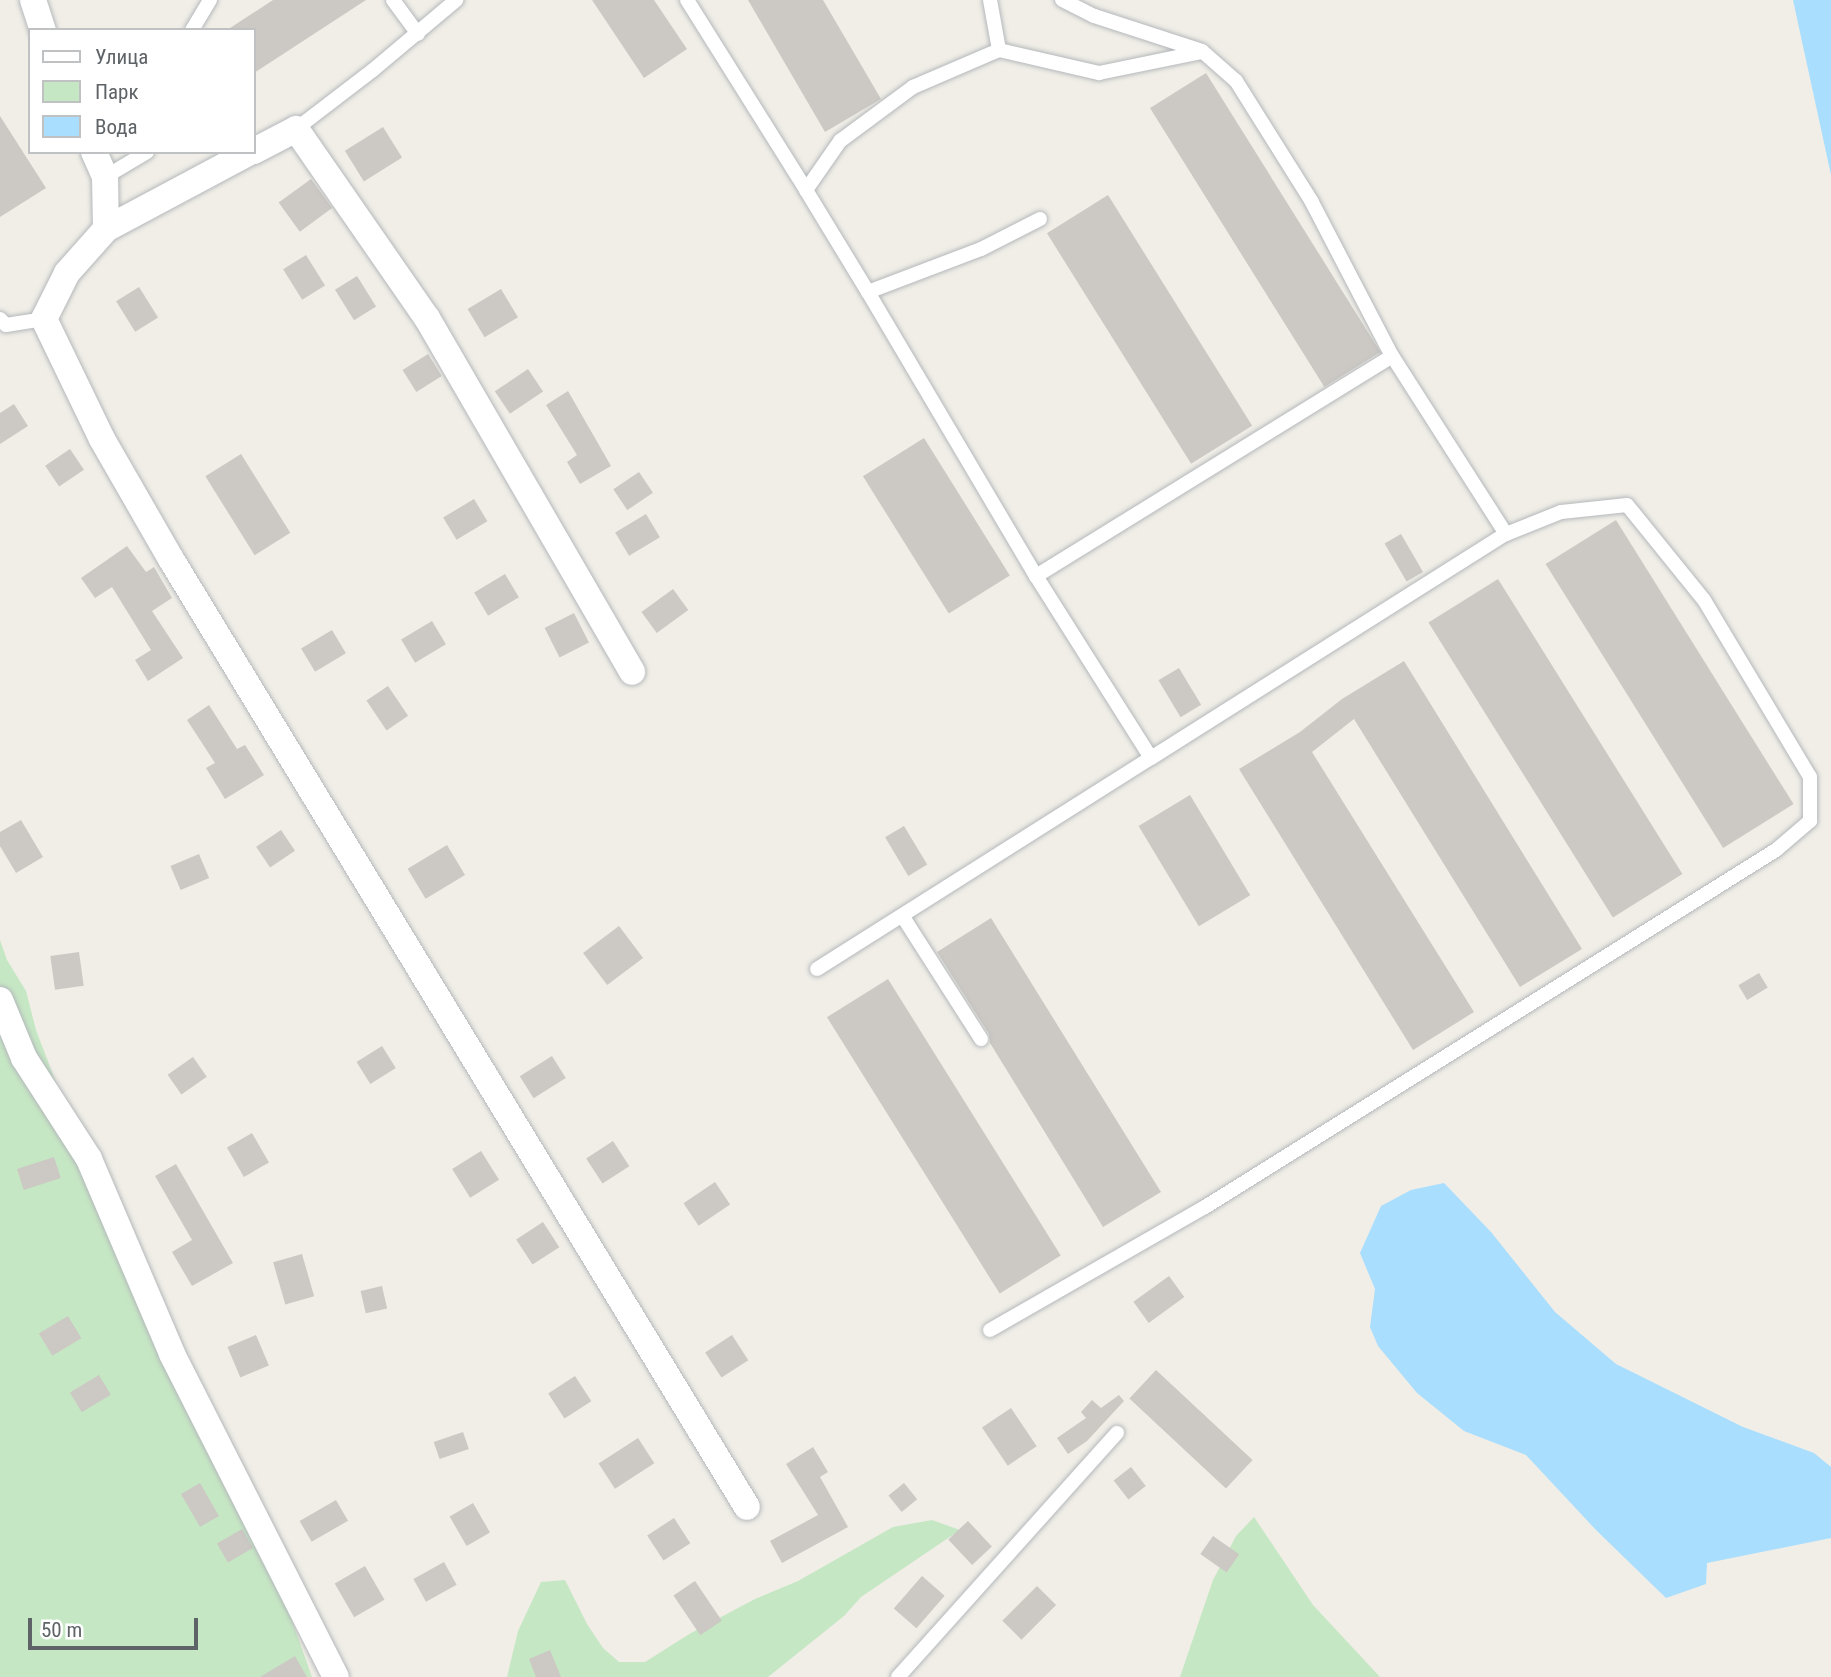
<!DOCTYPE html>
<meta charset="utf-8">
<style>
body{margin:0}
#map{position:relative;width:1831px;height:1677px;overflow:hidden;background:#f0eee7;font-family:"Roboto Condensed",sans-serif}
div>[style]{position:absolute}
.green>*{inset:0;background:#c6e7c4}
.water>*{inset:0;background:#a9defe}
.building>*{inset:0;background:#ccc9c4;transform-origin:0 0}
.roads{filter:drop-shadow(0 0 2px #b4b8bb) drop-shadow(0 0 2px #b4b8bb)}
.lane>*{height:14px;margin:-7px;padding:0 7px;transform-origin:7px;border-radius:7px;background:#fff}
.street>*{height:26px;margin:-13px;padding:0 13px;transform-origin:13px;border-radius:13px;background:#fff}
span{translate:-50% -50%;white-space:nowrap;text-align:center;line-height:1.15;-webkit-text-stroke:5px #fff;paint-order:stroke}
.legend{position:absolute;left:28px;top:28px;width:228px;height:126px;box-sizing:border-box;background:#fff;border:2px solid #bfc1c2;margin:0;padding:9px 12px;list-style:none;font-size:21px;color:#5e6367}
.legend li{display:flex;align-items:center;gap:14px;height:35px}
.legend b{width:35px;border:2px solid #bfc1c2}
.scale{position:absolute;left:28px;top:1618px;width:170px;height:32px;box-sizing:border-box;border:4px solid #5e6367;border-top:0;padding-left:9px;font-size:21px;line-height:24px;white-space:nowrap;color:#5e6367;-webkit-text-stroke:5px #fff;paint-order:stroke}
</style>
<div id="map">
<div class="green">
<div style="clip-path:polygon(0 940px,7px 960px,26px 991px,36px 1030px,68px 1114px,271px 1562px,312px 1677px,0 1677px)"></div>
<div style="clip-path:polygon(1254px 1517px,1313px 1605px,1380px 1677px,1180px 1677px,1213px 1580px,1236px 1536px)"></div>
<div style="clip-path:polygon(932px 1520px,960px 1530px,861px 1597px,844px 1616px,768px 1677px,507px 1677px,518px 1631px,541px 1582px,565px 1580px,587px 1624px,603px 1648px,619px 1662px,645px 1662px,691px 1633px,755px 1599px,798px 1581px,893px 1527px)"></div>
</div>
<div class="water">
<div style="clip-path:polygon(1793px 0,1831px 0,1831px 175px)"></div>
<div style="clip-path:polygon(1444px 1183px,1491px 1232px,1555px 1312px,1616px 1364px,1743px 1427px,1814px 1453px,1831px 1467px,1831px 1538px,1707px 1563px,1706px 1584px,1666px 1598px,1596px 1530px,1526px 1455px,1464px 1431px,1417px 1393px,1378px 1346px,1370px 1327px,1375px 1289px,1360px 1253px,1381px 1206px,1411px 1190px)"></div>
</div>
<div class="building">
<div style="clip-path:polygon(273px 0,366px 0,254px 73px,254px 30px,227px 30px)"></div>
<div style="clip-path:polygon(592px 0,654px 0,687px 49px,644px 78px)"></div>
<div style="clip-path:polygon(748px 0,823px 0,881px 99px,825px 132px)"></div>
<div style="left:1206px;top:73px;width:329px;height:66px;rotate:58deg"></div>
<div style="clip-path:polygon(0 116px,46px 188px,0 217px)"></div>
<div style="left:383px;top:127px;width:36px;height:45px;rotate:58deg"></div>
<div style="left:311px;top:179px;width:36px;height:40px;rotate:54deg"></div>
<div style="left:1108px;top:195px;width:272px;height:72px;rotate:58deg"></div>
<div style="left:306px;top:255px;width:36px;height:27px;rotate:58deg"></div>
<div style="left:357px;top:276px;width:36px;height:26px;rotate:58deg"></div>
<div style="left:139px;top:287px;width:36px;height:27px;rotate:58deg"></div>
<div style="left:501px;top:289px;width:33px;height:39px;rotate:59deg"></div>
<div style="left:428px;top:354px;width:26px;height:30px;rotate:58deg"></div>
<div style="left:528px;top:369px;width:27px;height:40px;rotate:56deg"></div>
<div style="clip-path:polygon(568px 391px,611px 466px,580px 484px,567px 462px,577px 455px,546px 405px)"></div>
<div style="clip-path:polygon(14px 404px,28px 426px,0 444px,0 413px)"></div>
<div style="left:924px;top:438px;width:162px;height:72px;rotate:58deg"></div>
<div style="left:70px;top:449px;width:25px;height:30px;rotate:56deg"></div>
<div style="left:241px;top:454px;width:93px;height:42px;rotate:58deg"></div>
<div style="left:639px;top:472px;width:25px;height:31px;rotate:56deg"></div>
<div style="left:474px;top:499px;width:26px;height:36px;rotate:59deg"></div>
<div style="left:646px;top:514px;width:27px;height:36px;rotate:59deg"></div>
<div style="left:1616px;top:520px;width:335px;height:83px;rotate:58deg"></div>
<div style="left:1401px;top:534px;width:44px;height:19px;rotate:60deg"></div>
<div style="clip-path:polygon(127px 546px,146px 572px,154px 567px,172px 598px,152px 611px,183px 658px,148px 681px,135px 660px,151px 650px,112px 587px,95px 598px,81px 578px)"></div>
<div style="left:505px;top:574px;width:27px;height:36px;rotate:59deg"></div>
<div style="left:1498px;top:579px;width:348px;height:82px;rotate:58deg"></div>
<div style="left:673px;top:589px;width:26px;height:39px;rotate:54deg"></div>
<div style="left:574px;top:613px;width:33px;height:33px;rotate:63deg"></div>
<div style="left:432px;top:621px;width:27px;height:36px;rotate:59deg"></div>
<div style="left:332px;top:630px;width:27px;height:36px;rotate:59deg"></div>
<div style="clip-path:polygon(1404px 661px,1582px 949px,1520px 987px,1354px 719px,1312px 752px,1474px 1012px,1413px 1050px,1239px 769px,1300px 732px,1342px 699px)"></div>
<div style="left:1179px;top:668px;width:43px;height:24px;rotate:59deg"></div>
<div style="left:388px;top:686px;width:36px;height:26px;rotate:56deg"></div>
<div style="clip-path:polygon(209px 705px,237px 749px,245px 745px,264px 775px,225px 799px,206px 768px,215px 763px,187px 720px)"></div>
<div style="left:1190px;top:795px;width:117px;height:60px;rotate:59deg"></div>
<div style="clip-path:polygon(21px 820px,43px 857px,16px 873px,0 846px,0 832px)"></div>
<div style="left:904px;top:826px;width:45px;height:22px;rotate:59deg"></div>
<div style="left:281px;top:830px;width:25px;height:30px;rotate:56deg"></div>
<div style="left:447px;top:845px;width:35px;height:46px;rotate:59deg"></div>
<div style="left:199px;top:854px;width:26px;height:31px;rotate:67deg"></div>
<div style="clip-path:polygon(991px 918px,1161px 1192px,1103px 1227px,990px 1043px,989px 1034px,937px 952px)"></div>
<div style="left:619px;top:926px;width:40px;height:45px;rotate:53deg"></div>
<div style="left:79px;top:952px;width:34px;height:29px;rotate:82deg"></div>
<div style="left:1759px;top:973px;width:17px;height:24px;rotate:59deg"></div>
<div style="left:888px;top:979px;width:326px;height:72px;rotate:58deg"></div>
<div style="left:382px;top:1046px;width:26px;height:30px;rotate:58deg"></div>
<div style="left:552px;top:1056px;width:26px;height:38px;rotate:58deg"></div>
<div style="left:193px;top:1057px;width:24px;height:31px;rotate:55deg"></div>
<div style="left:252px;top:1133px;width:34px;height:29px;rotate:60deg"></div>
<div style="left:613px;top:1141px;width:30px;height:32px;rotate:57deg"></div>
<div style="left:481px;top:1151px;width:34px;height:34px;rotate:58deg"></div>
<div style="left:54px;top:1157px;width:22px;height:39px;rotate:72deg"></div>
<div style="clip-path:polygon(176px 1164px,233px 1263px,192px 1286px,172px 1252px,192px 1240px,155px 1176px)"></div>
<div style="left:715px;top:1182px;width:27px;height:38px;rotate:56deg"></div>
<div style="left:543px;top:1222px;width:30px;height:32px;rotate:57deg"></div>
<div style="left:302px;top:1254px;width:44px;height:30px;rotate:74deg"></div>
<div style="left:1169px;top:1276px;width:26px;height:44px;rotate:54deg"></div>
<div style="left:382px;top:1286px;width:23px;height:22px;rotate:77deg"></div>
<div style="left:68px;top:1316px;width:26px;height:34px;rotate:59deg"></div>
<div style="left:256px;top:1335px;width:33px;height:31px;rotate:67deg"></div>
<div style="left:732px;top:1335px;width:30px;height:32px;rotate:57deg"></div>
<div style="left:1156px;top:1370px;width:132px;height:39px;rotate:43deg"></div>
<div style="left:99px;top:1375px;width:23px;height:34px;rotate:59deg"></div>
<div style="left:575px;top:1376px;width:30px;height:32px;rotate:57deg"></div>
<div style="clip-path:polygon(1119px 1395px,1124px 1401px,1087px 1441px,1068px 1454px,1057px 1438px,1086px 1418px,1081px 1412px,1092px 1400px,1101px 1408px)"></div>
<div style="left:1011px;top:1408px;width:46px;height:35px;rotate:56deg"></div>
<div style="left:463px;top:1432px;width:18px;height:31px;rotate:71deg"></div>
<div style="left:638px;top:1438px;width:30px;height:47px;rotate:57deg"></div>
<div style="clip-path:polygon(813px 1447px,828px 1472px,820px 1477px,848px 1527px,782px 1563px,770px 1541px,818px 1515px,786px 1464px)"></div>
<div style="left:1131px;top:1467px;width:24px;height:22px;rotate:52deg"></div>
<div style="left:200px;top:1483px;width:38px;height:22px;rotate:60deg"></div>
<div style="left:904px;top:1483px;width:21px;height:20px;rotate:51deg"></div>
<div style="left:336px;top:1500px;width:24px;height:42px;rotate:60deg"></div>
<div style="left:473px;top:1503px;width:34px;height:27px;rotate:60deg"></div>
<div style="left:674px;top:1518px;width:30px;height:32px;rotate:57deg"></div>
<div style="left:968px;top:1521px;width:35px;height:27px;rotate:47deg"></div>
<div style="left:242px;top:1529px;width:22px;height:29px;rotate:60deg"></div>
<div style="left:1213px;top:1536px;width:32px;height:22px;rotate:35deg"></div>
<div style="left:444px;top:1562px;width:26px;height:35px;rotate:61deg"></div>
<div style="left:365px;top:1566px;width:39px;height:35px;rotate:60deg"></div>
<div style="left:922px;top:1576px;width:30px;height:43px;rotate:41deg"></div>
<div style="left:695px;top:1581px;width:48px;height:26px;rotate:56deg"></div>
<div style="left:1037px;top:1586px;width:27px;height:49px;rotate:45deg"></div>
<div style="clip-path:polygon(550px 1650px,561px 1677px,536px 1677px,529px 1659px)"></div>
<div style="clip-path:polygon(295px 1656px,307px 1677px,260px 1677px)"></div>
</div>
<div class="roads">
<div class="lane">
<div style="left:393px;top:0;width:42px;rotate:53.7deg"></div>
<div style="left:687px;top:0;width:224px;rotate:57.9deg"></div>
<div style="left:990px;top:0;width:51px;rotate:79.8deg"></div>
<div style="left:192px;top:30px;width:35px;rotate:-59deg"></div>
<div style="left:296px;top:129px;width:97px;rotate:-37.5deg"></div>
<div style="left:373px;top:70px;width:109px;rotate:-40.1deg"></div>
<div style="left:105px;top:177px;width:49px;rotate:-30.8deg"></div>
<div style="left:1040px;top:219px;width:66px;rotate:153deg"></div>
<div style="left:981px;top:249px;width:121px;rotate:159.2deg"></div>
<div style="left:868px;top:292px;width:119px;rotate:-121.3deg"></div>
<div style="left:806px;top:190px;width:60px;rotate:-55.2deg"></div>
<div style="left:840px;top:141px;width:91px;rotate:-36.5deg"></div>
<div style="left:913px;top:87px;width:94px;rotate:-23.3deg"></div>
<div style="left:999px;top:50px;width:103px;rotate:13deg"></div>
<div style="left:1099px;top:73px;width:104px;rotate:-11.6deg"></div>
<div style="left:868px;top:292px;width:330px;rotate:59.4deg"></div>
<div style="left:1036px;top:576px;width:418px;rotate:-31.7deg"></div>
<div style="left:0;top:319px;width:8px;rotate:45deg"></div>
<div style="left:6px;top:325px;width:38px;rotate:-9deg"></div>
<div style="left:1036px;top:576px;width:215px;rotate:57.7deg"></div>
<div style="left:1151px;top:758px;width:420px;rotate:-32.3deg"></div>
<div style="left:1506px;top:534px;width:211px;rotate:-122.6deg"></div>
<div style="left:1392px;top:356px;width:174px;rotate:-117.5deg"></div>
<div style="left:1312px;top:202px;width:143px;rotate:-122.1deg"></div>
<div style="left:1236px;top:81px;width:45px;rotate:-138.6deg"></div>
<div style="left:1202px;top:51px;width:114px;rotate:-162deg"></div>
<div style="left:1094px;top:16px;width:36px;rotate:-153deg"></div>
<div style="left:903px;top:917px;width:145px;rotate:57.4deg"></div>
<div style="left:817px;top:969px;width:395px;rotate:-32.3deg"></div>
<div style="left:990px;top:1330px;width:248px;rotate:-29.8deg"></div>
<div style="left:1205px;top:1207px;width:673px;rotate:-32.01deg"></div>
<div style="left:1776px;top:850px;width:45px;rotate:-40.5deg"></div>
<div style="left:1810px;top:821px;width:44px;rotate:-90deg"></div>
<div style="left:1810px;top:777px;width:206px;rotate:-120.9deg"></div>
<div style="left:1704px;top:600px;width:122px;rotate:-129deg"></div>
<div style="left:1627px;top:505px;width:66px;rotate:173.9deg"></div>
<div style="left:1561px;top:512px;width:59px;rotate:158.2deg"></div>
<div style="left:898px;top:1677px;width:328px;rotate:-48.1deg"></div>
</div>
<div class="street">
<div style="left:33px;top:0;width:32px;rotate:72deg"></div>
<div style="left:254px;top:151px;width:47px;rotate:-27.6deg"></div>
<div style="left:296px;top:129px;width:230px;rotate:55.3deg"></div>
<div style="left:427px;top:318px;width:409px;rotate:59.9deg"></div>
<div style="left:94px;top:152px;width:27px;rotate:66deg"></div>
<div style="left:105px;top:177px;width:52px;rotate:88.9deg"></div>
<div style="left:106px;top:229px;width:59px;rotate:131.6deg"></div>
<div style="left:67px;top:273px;width:51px;rotate:116.6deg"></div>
<div style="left:44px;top:319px;width:133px;rotate:64.2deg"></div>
<div style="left:102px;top:439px;width:138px;rotate:60.1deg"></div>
<div style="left:171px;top:559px;width:1109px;rotate:58.72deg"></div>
<div style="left:106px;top:229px;width:163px;rotate:-28.1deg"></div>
<div style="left:0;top:1000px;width:63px;rotate:67.5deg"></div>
<div style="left:24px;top:1058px;width:120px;rotate:57.2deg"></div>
<div style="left:89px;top:1159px;width:212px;rotate:66.9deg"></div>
<div style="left:172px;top:1354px;width:362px;rotate:63.1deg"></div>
</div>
</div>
<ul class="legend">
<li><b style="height:9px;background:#fff"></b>Улица</li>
<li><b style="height:19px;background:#c6e7c4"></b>Парк</li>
<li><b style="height:19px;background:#a9defe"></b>Вода</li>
</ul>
<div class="scale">50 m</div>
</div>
